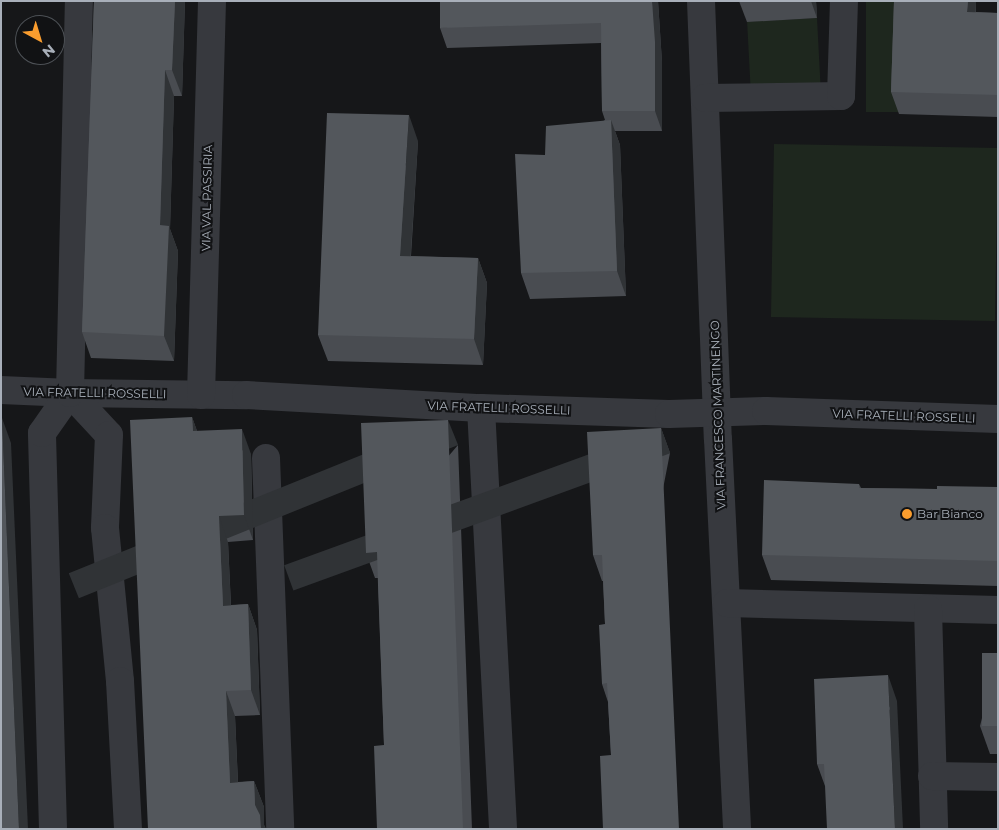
<!DOCTYPE html>
<style>
body{margin:0}
#map{position:relative;width:999px;height:830px;overflow:hidden;background:#161719;font-family:Montserrat,sans-serif}
div>[style]{position:absolute}
.green>*{inset:0;background:#1e271e;transform-origin:0 0}
.minor>*{height:28px;margin:-14px;padding:0 14px;transform-origin:14px;border-radius:14px;background:#37393e}
.wall>*{inset:0;background:#494c51}
.shaded-wall>*{inset:0;background:#303336;transform-origin:0 0}
.building>*{inset:0;background:#53575c;transform-origin:0 0}
.dots>*{width:14px;height:14px;translate:-50% -50%;box-sizing:border-box;border:2px solid #111214;border-radius:50%}
span{translate:-50% -50%;white-space:nowrap;text-align:center;line-height:1.15;-webkit-text-stroke:4px #111214;paint-order:stroke}
.street-label{font-size:12px;color:#a8afb9}
.poi-label{font-size:12px;color:#a8afb9}
.left{translate:0 -50%;text-align:left}
.frame{position:absolute;inset:0;border:2px solid #a8afb9;pointer-events:none}
.north{position:absolute;left:15px;top:15px;width:50px;height:50px;box-sizing:border-box;background:#111214;border:1px solid #4d5156;border-radius:50%;rotate:141deg;font-size:14px;font-weight:700;line-height:20px;text-align:center;color:#a8afb9}
.north::after{content:'';display:block;margin:auto;width:18px;height:22px;background:#fa9d2e;clip-path:polygon(50% 0,100% 100%,50% 72%,0 100%)}
</style>
<div id="map">
<div class="green">
<div style="left:866px;top:1px;width:37px;height:111px"></div>
<div style="left:817px;top:18px;width:67px;height:70px;rotate:87deg"></div>
<div style="left:774px;top:144px;width:224px;height:173px;rotate:1deg"></div>
</div>
<div class="minor">
<div style="left:701px;top:1px;width:438px;rotate:87.8deg"></div>
<div style="left:718px;top:439px;width:390px;rotate:87.2deg"></div>
<div style="left:705px;top:98px;width:136px;rotate:-0.8deg"></div>
<div style="left:841px;top:96px;width:95px;rotate:-88.2deg"></div>
<div style="left:1px;top:390px;width:69px;rotate:2.5deg"></div>
<div style="left:70px;top:393px;width:176px;rotate:0.7deg"></div>
<div style="left:246px;top:395px;width:235px;rotate:3.2deg"></div>
<div style="left:481px;top:408px;width:188px;rotate:1.8deg"></div>
<div style="left:669px;top:414px;width:97px;rotate:-1.8deg"></div>
<div style="left:766px;top:411px;width:232px;rotate:2deg"></div>
<div style="left:70px;top:393px;width:57px;rotate:47.1deg"></div>
<div style="left:109px;top:435px;width:93px;rotate:92.5deg"></div>
<div style="left:105px;top:528px;width:154px;rotate:84.4deg"></div>
<div style="left:120px;top:681px;width:148px;rotate:86.9deg"></div>
<div style="left:201px;top:395px;width:394px;rotate:-88.4deg"></div>
<div style="left:481px;top:408px;width:422px;rotate:87deg"></div>
<div style="left:266px;top:458px;width:371px;rotate:87.8deg"></div>
<div style="left:727px;top:603px;width:271px;rotate:1.5deg"></div>
<div style="left:928px;top:609px;width:220px;rotate:88.4deg"></div>
<div style="left:932px;top:776px;width:66px;rotate:0.9deg"></div>
<div style="left:53px;top:829px;width:396px;rotate:-91.6deg"></div>
<div style="left:42px;top:433px;width:49px;rotate:-55deg"></div>
<div style="left:70px;top:393px;width:392px;rotate:-88.7deg"></div>
</div>
<div class="wall">
<div style="clip-path:polygon(94px 1px,185px 1px,182px 96px,174px 96px,170px 229px,178px 251px,174px 361px,91px 358px,82px 332px)"></div>
<div style="clip-path:polygon(658px 1px,662px 62px,662px 131px,615px 131px,620px 145px,626px 296px,530px 299px,521px 273px,545px 155px,605px 120px,602px 111px,601px 43px,447px 48px,440px 28px)"></div>
<div style="clip-path:polygon(739px 1px,816px 1px,817px 18px,747px 22px)"></div>
<div style="clip-path:polygon(894px 1px,976px 1px,976px 12px,998px 13px,998px 117px,899px 114px,891px 92px)"></div>
<div style="clip-path:polygon(418px 141px,411px 256px,478px 258px,487px 283px,483px 365px,328px 361px,318px 335px)"></div>
<div style="clip-path:polygon(192px 417px,197px 431px,251px 454px,253px 540px,228px 542px,231px 605px,248px 604px,257px 630px,260px 715px,235px 716px,238px 782px,254px 781px,264px 807px,264px 825px,266px 829px,148px 829px)"></div>
<div style="clip-path:polygon(661px 428px,670px 453px,611px 755px,608px 702px,602px 684px,605px 624px,603px 581px,602px 581px,593px 555px)"></div>
<div style="clip-path:polygon(458px 445px,472px 829px,377px 829px,384px 745px,378px 578px,375px 578px,366px 553px)"></div>
<div style="clip-path:polygon(859px 484px,861px 488px,937px 489px,998px 487px,998px 586px,771px 580px,762px 555px)"></div>
<div style="clip-path:polygon(998px 653px,998px 754px,990px 754px,980px 726px)"></div>
<div style="clip-path:polygon(897px 701px,825px 786px,817px 764px)"></div>
</div>
<div class="shaded-wall">
<div style="clip-path:polygon(175px 1px,185px 1px,182px 96px,172px 70px)"></div>
<div style="clip-path:polygon(652px 1px,658px 1px,662px 62px,662px 131px,655px 111px)"></div>
<div style="clip-path:polygon(811px 1px,816px 1px,817px 18px)"></div>
<div style="clip-path:polygon(968px 1px,976px 1px,975px 34px,967px 12px)"></div>
<div style="clip-path:polygon(165px 70px,174px 96px,170px 229px,178px 251px,174px 361px,164px 336px,160px 225px)"></div>
<div style="clip-path:polygon(409px 115px,418px 141px,409px 281px,400px 256px)"></div>
<div style="clip-path:polygon(611px 120px,620px 145px,626px 296px,617px 271px)"></div>
<div style="clip-path:polygon(478px 258px,487px 283px,483px 365px,474px 339px)"></div>
<div style="clip-path:polygon(192px 417px,201px 442px,193px 431px)"></div>
<div style="clip-path:polygon(2px 418px,11px 443px,28px 829px,19px 829px)"></div>
<div style="left:448px;top:420px;width:27px;height:409px;rotate:68deg"></div>
<div style="left:661px;top:428px;width:27px;height:401px;rotate:70deg"></div>
<div style="clip-path:polygon(242px 429px,251px 454px,253px 540px,244px 515px)"></div>
<div style="clip-path:polygon(219px 516px,228px 542px,232px 631px,223px 606px)"></div>
<div style="clip-path:polygon(248px 604px,257px 630px,260px 715px,251px 690px)"></div>
<div style="clip-path:polygon(888px 675px,897px 701px,903px 829px,895px 829px)"></div>
<div style="clip-path:polygon(226px 691px,235px 716px,239px 808px,230px 783px)"></div>
<div style="clip-path:polygon(254px 781px,264px 807px,264px 825px,266px 829px,261px 829px,255px 805px)"></div>
</div>
<div class="building">
<div style="clip-path:polygon(94px 1px,175px 1px,172px 70px,165px 70px,160px 225px,169px 226px,164px 336px,82px 332px)"></div>
<div style="clip-path:polygon(440px 1px,652px 1px,655px 42px,655px 111px,602px 111px,601px 23px,440px 28px)"></div>
<div style="clip-path:polygon(894px 1px,968px 1px,967px 12px,998px 13px,998px 95px,891px 92px)"></div>
<div style="clip-path:polygon(327px 113px,409px 115px,400px 256px,478px 258px,474px 339px,318px 335px)"></div>
<div style="clip-path:polygon(611px 120px,617px 271px,521px 273px,515px 154px,545px 155px,546px 126px)"></div>
<div style="clip-path:polygon(192px 417px,193px 431px,242px 429px,244px 515px,219px 516px,223px 606px,248px 604px,251px 690px,226px 691px,230px 783px,254px 781px,255px 805px,260px 815px,261px 829px,148px 829px,130px 420px)"></div>
<div style="clip-path:polygon(1px 418px,2px 418px,19px 829px,1px 829px)"></div>
<div style="clip-path:polygon(448px 420px,463px 829px,377px 829px,374px 746px,384px 745px,378px 585px,377px 552px,366px 553px,361px 423px)"></div>
<div style="clip-path:polygon(661px 428px,679px 829px,603px 829px,600px 756px,611px 755px,607px 683px,602px 684px,599px 625px,605px 624px,602px 555px,593px 555px,587px 432px)"></div>
<div style="clip-path:polygon(764px 480px,859px 484px,859px 488px,937px 489px,937px 486px,998px 487px,998px 561px,762px 555px)"></div>
<div style="left:982px;top:653px;width:16px;height:73px"></div>
<div style="clip-path:polygon(888px 675px,895px 829px,827px 829px,824px 764px,817px 764px,814px 679px)"></div>
</div>
<div class="dots">
<div style="left:907px;top:514px;background:#fa9d2e"></div>
</div>
<div class="street-label">
<span style="left:207px;top:198px;rotate:-89deg">VIA VAL PASSIRIA</span>
<span style="left:95px;top:393px;rotate:1deg">VIA FRATELLI ROSSELLI</span>
<span style="left:499px;top:408px;rotate:2deg">VIA FRATELLI ROSSELLI</span>
<span style="left:718px;top:415px;rotate:-92deg">VIA FRANCESCO MARTINENGO</span>
<span style="left:904px;top:416px;rotate:2deg">VIA FRATELLI ROSSELLI</span>
</div>
<div class="poi-label">
<span class="left" style="left:917px;top:514px">Bar Bianco</span>
</div>
<div class="frame"></div>
<div class="north">N</div>
</div>
